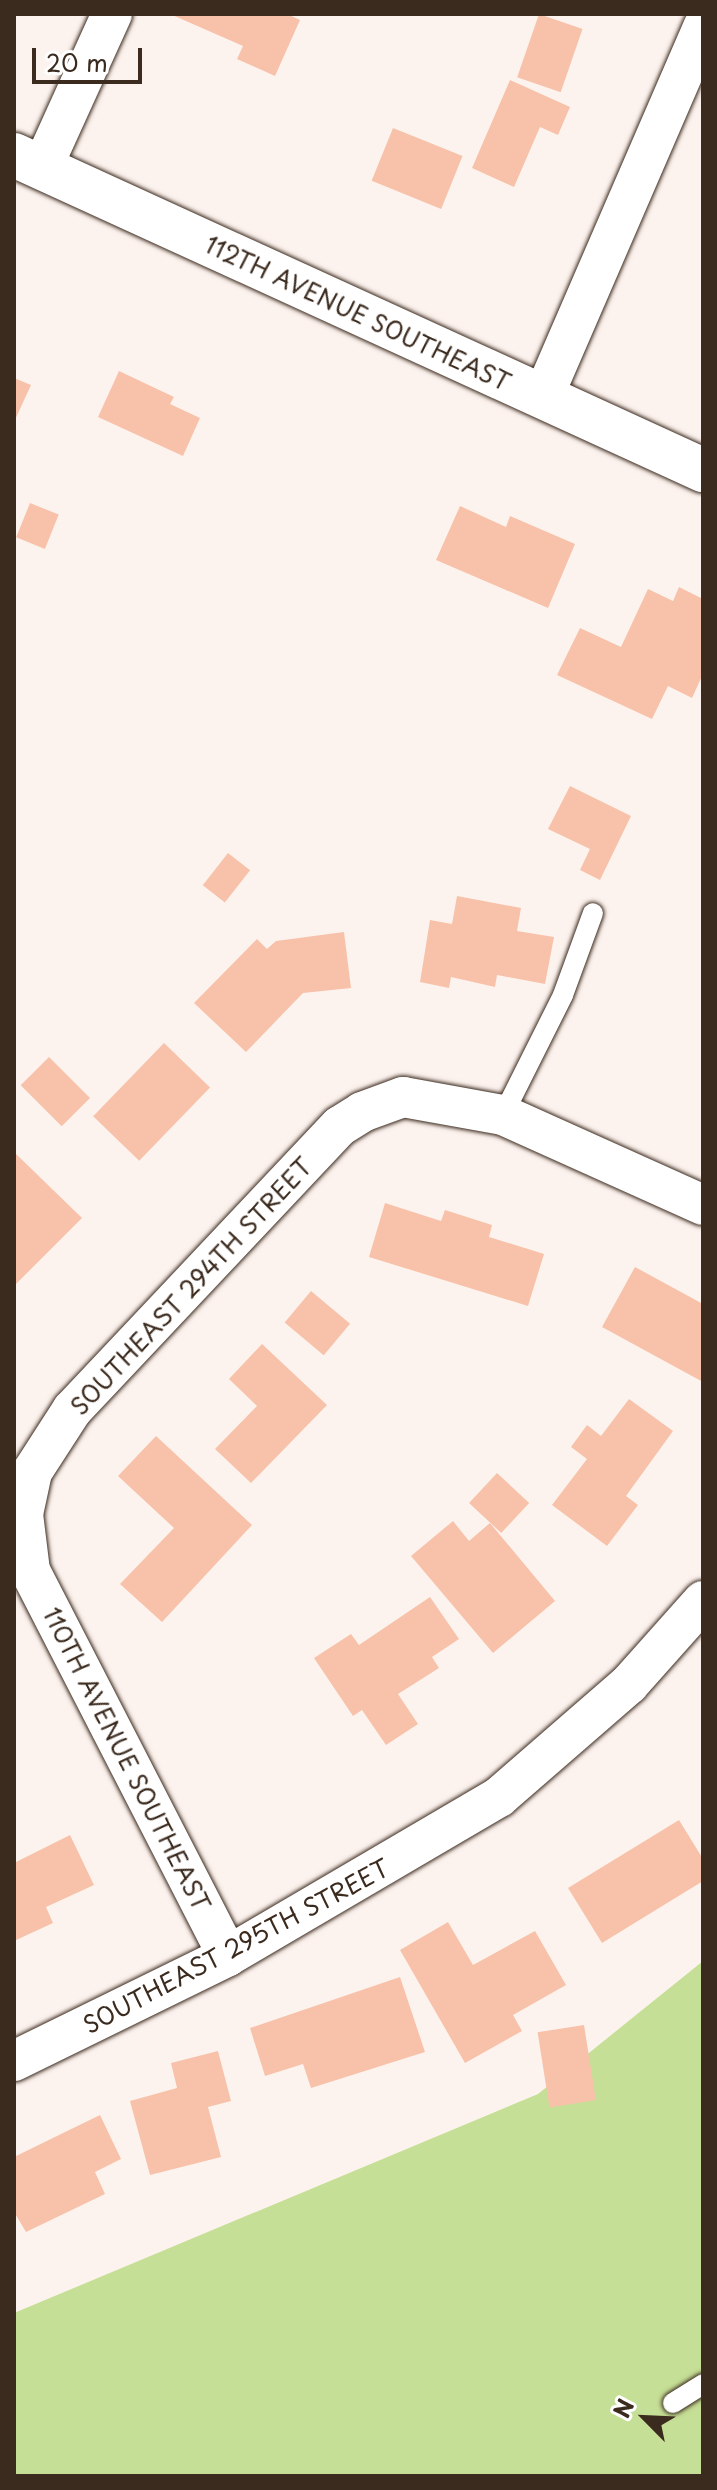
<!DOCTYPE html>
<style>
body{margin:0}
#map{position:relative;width:717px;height:2490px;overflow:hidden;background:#fdf3ee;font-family:"Playpen Sans",sans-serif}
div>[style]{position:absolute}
.green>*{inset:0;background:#c6df96}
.building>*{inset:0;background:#f7c2a9;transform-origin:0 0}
.roads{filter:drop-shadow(0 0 2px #3b2a1e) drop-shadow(0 0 2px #3b2a1e)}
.service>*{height:20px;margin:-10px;padding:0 10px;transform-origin:10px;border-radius:10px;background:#fff}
.minor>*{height:40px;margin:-20px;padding:0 20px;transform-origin:20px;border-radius:20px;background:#fff}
.tertiary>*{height:44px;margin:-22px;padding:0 22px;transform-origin:22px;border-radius:22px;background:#fff}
span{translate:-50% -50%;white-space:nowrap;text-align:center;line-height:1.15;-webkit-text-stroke:6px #fff;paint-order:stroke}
.street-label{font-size:24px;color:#3b2a1e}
.frame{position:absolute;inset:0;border:16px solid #3b2a1e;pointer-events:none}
.north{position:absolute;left:605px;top:2378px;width:80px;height:80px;-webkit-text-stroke:6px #fff;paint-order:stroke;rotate:294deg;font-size:22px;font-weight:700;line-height:32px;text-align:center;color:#3b2a1e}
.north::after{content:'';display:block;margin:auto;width:28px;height:36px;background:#3b2a1e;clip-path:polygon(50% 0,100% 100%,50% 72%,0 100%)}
.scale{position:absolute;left:32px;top:48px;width:110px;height:36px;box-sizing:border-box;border:4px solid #3b2a1e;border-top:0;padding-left:10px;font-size:24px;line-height:28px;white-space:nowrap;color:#3b2a1e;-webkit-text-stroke:6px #fff;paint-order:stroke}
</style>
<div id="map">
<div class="green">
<div style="clip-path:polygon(703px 1961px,703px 2476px,14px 2476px,14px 2313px,538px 2094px)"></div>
</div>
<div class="building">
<div style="clip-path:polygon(170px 14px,287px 14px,300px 20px,275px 76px,237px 59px,243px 46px)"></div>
<div style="left:539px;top:14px;width:46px;height:67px;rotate:19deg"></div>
<div style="clip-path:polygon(510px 80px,570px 107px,558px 135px,540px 127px,514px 187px,472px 168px)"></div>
<div style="left:393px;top:128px;width:75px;height:57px;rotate:22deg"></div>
<div style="clip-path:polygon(119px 371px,174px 397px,170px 404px,200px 418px,183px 456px,98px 417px)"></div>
<div style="clip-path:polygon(14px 378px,31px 385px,14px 422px)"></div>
<div style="left:30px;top:503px;width:31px;height:37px;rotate:22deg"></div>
<div style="clip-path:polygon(460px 506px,506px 527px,510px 516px,575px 544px,548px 608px,436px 560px)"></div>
<div style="clip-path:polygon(679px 587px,703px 599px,703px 674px,692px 698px,668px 686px,652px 719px,557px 675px,580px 628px,621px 647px,648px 589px,673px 601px)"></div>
<div style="clip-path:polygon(570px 786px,631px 816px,600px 880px,580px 870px,590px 849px,548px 829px)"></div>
<div style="left:228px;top:853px;width:28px;height:41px;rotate:38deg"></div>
<div style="clip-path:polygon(457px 896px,521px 908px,517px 931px,554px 937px,545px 984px,497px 975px,495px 987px,451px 977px,449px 988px,420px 982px,430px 920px,452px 924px)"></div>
<div style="clip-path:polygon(344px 932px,351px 988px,303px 993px,246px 1052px,194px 1003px,257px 939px,267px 949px,276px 941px)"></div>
<div style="left:164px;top:1043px;width:64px;height:102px;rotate:44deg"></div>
<div style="left:49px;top:1057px;width:58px;height:40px;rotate:45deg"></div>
<div style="clip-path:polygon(14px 1152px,82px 1218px,14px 1286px)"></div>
<div style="clip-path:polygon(385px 1203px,441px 1221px,445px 1210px,492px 1225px,489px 1237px,544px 1254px,528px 1306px,369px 1257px)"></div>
<div style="clip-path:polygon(635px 1267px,703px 1304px,703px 1382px,602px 1327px)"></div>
<div style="left:311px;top:1291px;width:51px;height:41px;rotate:40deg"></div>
<div style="clip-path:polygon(262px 1344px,327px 1405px,251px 1483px,215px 1449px,257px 1406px,229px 1379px)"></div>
<div style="clip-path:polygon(629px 1399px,673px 1431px,626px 1496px,638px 1505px,607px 1546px,552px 1505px,587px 1459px,571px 1447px,587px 1425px,601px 1436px)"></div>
<div style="clip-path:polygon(156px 1436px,252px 1525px,162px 1622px,120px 1584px,174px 1528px,118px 1476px)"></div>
<div style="left:497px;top:1473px;width:44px;height:41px;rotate:43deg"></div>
<div style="clip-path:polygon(453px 1521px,469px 1541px,490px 1523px,555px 1601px,493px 1653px,411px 1556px)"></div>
<div style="clip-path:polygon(430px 1597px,459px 1639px,432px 1657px,439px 1668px,398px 1694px,418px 1724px,386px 1745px,362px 1710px,353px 1716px,314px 1658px,351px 1634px,359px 1645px)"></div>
<div style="clip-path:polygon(679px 1820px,703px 1859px,703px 1881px,602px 1943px,568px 1888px)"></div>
<div style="clip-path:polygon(70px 1835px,94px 1885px,46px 1907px,53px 1923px,14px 1941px,14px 1863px)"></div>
<div style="clip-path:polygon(448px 1922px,473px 1965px,535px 1931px,566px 1985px,513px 2015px,522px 2031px,465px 2063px,400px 1950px)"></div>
<div style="clip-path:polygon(400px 1977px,425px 2052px,311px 2088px,303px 2064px,265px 2076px,250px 2028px)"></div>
<div style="left:584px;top:2025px;width:76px;height:47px;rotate:81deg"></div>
<div style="clip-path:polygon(218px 2051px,231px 2101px,208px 2107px,221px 2157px,150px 2175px,130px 2101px,177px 2088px,171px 2063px)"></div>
<div style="clip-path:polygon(100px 2115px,121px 2159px,95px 2172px,105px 2194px,26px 2232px,14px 2212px,14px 2157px)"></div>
</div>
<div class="roads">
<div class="service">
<div style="left:503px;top:1115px;width:134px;rotate:-63.4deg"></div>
<div style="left:563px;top:995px;width:87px;rotate:-69.9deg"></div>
<div style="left:673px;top:2403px;width:36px;rotate:-32deg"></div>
</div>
<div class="minor">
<div style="left:42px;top:168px;width:169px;rotate:-65.6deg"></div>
<div style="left:543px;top:397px;width:403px;rotate:-66.6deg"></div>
<div style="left:228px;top:1956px;width:433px;rotate:-117.2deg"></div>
<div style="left:30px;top:1571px;width:57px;rotate:-97deg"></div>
<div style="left:23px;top:1514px;width:43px;rotate:-77.9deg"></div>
<div style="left:32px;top:1472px;width:74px;rotate:-57.2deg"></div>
<div style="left:72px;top:1410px;width:390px;rotate:-46.7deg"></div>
<div style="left:340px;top:1126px;width:26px;rotate:-32deg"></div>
<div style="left:362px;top:1112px;width:44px;rotate:-20.1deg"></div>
<div style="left:403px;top:1097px;width:102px;rotate:10.2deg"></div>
<div style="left:503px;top:1115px;width:219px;rotate:24.2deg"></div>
<div style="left:14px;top:2061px;width:238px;rotate:-26.1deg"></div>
<div style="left:228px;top:1956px;width:314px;rotate:-30.4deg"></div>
<div style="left:499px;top:1797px;width:172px;rotate:-41deg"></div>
<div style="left:629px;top:1684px;width:111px;rotate:-48.3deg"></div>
</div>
<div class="tertiary">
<div style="left:14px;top:155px;width:758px;rotate:24.57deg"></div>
</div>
</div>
<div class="street-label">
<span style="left:358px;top:313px;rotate:25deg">112TH AVENUE SOUTHEAST</span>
<span style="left:191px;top:1286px;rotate:-47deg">SOUTHEAST 294TH STREET</span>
<span style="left:127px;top:1759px;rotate:63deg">110TH AVENUE SOUTHEAST</span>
<span style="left:236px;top:1946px;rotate:-28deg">SOUTHEAST 295TH STREET</span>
</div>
<div class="frame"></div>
<div class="north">N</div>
<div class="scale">20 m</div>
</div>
